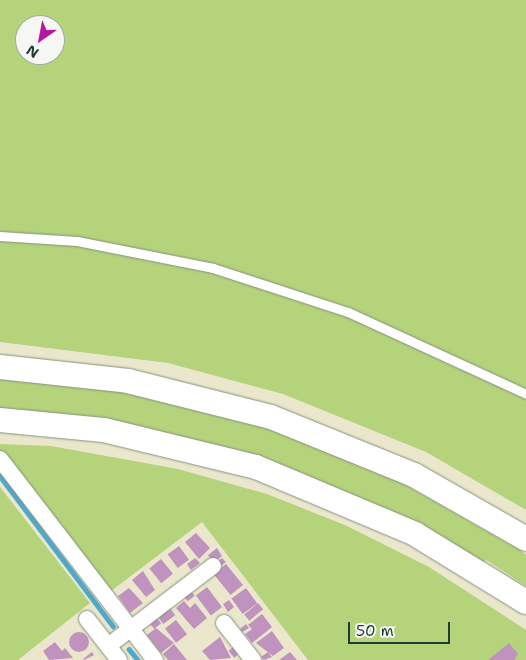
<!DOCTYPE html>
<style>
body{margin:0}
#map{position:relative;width:526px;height:660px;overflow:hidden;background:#ebe7cc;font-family:"Shantell Sans",sans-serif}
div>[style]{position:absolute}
.green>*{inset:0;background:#b5d37a}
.stream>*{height:4.5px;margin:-2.25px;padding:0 2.25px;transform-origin:2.25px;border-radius:2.25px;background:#4fa9cc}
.building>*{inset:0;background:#c093bf;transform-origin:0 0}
.round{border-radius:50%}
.roads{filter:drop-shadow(0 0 1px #859280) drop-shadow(0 0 1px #859280)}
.lane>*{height:9px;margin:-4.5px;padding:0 4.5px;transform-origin:4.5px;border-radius:4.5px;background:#fff}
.street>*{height:16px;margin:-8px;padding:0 8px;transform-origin:8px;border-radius:8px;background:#fff}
.secondary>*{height:24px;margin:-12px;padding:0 12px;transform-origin:12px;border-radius:12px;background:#fff}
span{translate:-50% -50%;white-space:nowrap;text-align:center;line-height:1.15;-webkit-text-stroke:4.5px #f6f6f2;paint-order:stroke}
.north{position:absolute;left:15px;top:15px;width:50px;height:50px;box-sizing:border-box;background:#f6f6f2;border:1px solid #a0aca6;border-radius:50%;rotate:213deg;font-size:14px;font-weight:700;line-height:20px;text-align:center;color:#1f3d34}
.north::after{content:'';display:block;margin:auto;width:18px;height:22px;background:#b5179e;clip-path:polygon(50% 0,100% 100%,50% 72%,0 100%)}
.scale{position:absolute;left:348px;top:622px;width:102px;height:22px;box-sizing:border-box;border:2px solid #1f3d34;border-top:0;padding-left:6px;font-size:15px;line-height:18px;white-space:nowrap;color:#1f3d34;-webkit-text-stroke:4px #f6f6f2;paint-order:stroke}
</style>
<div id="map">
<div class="green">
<div style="clip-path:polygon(evenodd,0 0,526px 0,526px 510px,426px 452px,283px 394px,168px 363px,0 342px,0 0,25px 25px,55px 25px,55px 55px,25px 55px,25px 25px)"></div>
<div style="clip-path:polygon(0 376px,99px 384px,245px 417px,360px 459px,520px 550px,526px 555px,526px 586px,486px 560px,483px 564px,381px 508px,0 412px)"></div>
<div style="clip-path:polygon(0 444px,51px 446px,178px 469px,267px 494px,347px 526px,429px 567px,526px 630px,526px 660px,308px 660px,202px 522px,111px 591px,0 451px)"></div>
<div style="clip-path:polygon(0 487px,90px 603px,18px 660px,0 660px)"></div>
</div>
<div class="stream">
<div style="left:0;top:476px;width:188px;rotate:53deg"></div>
<div style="left:129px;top:649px;width:14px;rotate:51deg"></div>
</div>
<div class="building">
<div style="clip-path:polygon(196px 533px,210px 548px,199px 559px,185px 542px)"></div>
<div style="left:179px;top:546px;width:17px;height:14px;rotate:54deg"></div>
<div style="clip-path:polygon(217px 548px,222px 556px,213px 563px,208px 555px)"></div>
<div style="clip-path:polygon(195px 558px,200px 563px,191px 570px,187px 564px)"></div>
<div style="clip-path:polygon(222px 558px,226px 562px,217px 569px,214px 565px)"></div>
<div style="left:161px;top:559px;width:19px;height:15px;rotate:51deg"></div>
<div style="left:226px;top:564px;width:27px;height:16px;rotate:51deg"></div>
<div style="clip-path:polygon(143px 571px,155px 590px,146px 597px,132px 580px)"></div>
<div style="left:207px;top:587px;width:25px;height:14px;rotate:53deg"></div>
<div style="clip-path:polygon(129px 588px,143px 603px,130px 613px,118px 596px)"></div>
<div style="left:246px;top:588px;width:19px;height:18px;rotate:54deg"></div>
<div style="left:191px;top:591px;width:6px;height:9px;rotate:51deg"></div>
<div style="clip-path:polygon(229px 600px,234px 607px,228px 612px,223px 604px)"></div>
<div style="clip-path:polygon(184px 601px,190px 608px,195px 603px,207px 618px,194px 629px,176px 608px)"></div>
<div style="left:258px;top:603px;width:8px;height:18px;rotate:50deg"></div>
<div style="left:170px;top:608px;width:9px;height:15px;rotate:54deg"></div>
<div style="clip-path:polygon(262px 614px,272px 627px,252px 643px,245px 634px,252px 629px,248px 625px)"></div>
<div style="left:156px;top:617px;width:8px;height:9px;rotate:50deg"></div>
<div style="left:176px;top:620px;width:18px;height:14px;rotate:52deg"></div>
<div style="clip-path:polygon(246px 624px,249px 628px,242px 632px,240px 629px)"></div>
<div style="clip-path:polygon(156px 628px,174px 643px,161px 653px,147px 635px)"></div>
<div style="clip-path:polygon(272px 631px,284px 648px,273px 656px,256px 643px)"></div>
<div class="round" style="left:69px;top:632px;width:20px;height:20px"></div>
<div style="clip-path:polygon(220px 637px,231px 658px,210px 660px,202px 651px)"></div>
<div style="clip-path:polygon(55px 642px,62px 651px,65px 648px,73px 658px,49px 660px,43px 651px)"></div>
<div style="clip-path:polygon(509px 643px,518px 654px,514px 660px,488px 660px)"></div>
<div style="clip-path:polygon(174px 644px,187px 660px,168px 660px,163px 654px)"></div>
<div style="left:233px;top:647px;width:9px;height:6px;rotate:49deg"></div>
<div style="clip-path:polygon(92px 652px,94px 655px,84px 660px,83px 659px)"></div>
<div style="clip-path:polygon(268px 652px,272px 657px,264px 660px,261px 657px)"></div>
<div style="clip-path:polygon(290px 652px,297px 660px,279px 660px)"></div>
</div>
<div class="roads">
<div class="lane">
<div style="left:0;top:236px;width:77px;rotate:3.7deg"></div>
<div style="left:77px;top:241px;width:139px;rotate:11.2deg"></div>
<div style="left:213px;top:268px;width:142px;rotate:18.1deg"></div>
<div style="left:348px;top:312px;width:196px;rotate:24.7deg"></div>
</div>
<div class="street">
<div style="left:0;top:459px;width:254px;rotate:52.4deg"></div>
<div style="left:87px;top:619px;width:52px;rotate:52deg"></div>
<div style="left:224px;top:623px;width:47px;rotate:51.9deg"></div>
<div style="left:108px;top:646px;width:132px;rotate:-37.3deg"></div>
</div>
<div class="secondary">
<div style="left:0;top:367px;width:129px;rotate:6.2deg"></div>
<div style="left:128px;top:381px;width:147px;rotate:14.1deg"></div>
<div style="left:271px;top:417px;width:154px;rotate:22.1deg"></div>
<div style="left:414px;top:475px;width:129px;rotate:29.7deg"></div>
<div style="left:0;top:420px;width:104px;rotate:5.5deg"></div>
<div style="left:104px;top:430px;width:156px;rotate:13.7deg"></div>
<div style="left:256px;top:467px;width:173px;rotate:22.8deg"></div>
<div style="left:415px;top:534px;width:130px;rotate:31.5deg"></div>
</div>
</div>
<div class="north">N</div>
<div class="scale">50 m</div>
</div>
